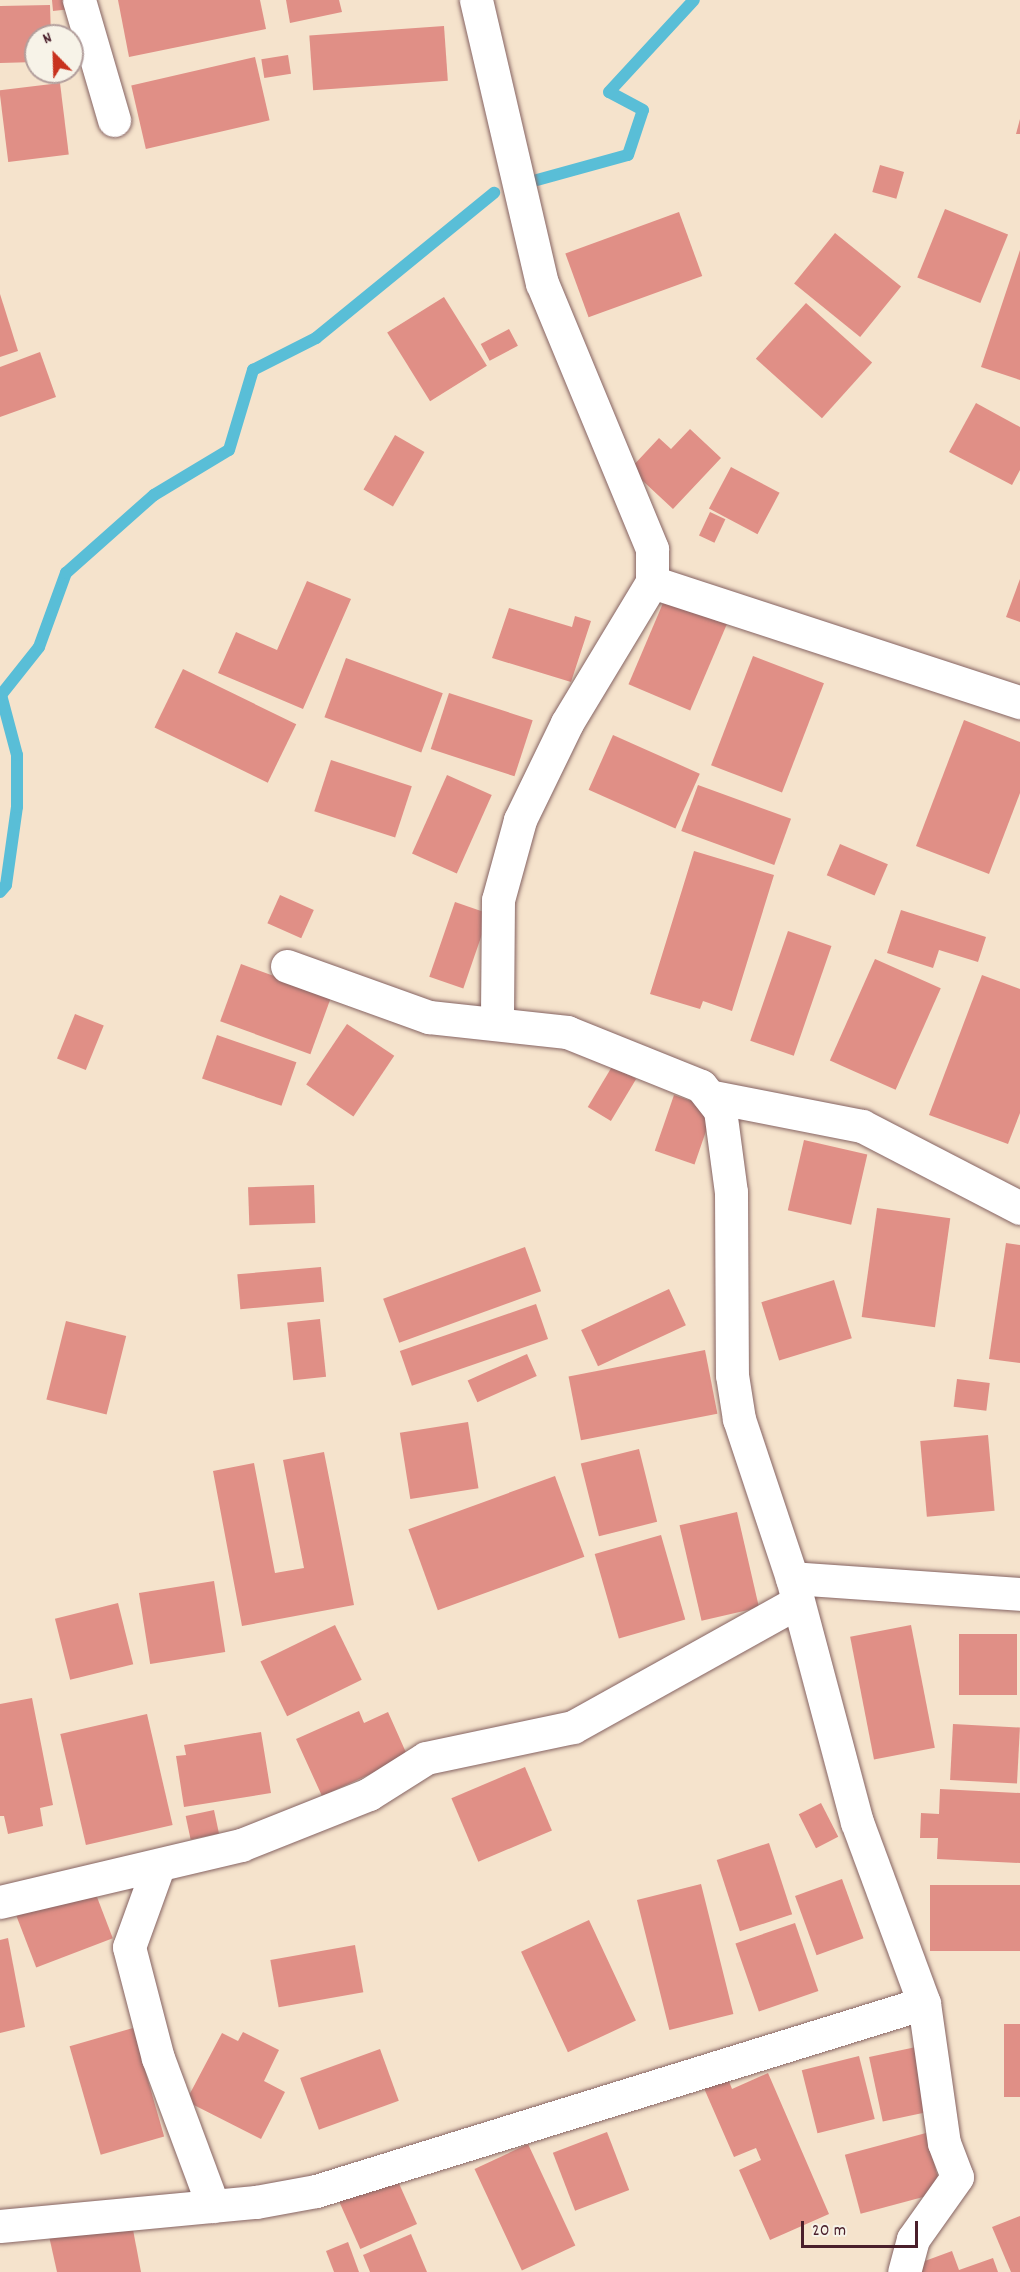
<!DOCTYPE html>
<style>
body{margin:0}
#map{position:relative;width:1020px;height:2272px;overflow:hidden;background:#f5e3cc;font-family:Dekko,sans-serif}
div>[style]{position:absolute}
.stream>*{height:12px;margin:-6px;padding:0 6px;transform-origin:6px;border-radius:6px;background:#59bed7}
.building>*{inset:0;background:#e08f86;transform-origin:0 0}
.roads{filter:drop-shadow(0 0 2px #866463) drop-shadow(0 0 2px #866463)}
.minor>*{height:33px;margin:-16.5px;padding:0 16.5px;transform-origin:16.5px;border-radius:16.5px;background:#fff}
span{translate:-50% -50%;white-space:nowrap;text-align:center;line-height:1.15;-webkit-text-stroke:5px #f7f3e8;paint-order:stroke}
.north{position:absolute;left:24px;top:24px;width:60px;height:60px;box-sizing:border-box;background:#f7f3e8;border:2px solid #b29e9c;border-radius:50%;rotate:337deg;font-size:16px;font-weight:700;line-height:24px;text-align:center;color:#4a1f2b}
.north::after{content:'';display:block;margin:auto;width:21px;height:27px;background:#c8321e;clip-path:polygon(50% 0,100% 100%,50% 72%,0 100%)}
.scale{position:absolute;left:801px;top:2221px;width:117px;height:27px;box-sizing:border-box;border:3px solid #4a1f2b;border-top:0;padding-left:8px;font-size:18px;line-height:21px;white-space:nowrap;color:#4a1f2b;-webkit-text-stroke:4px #f7f3e8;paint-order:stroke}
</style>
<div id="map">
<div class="stream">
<div style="left:537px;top:180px;width:94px;rotate:-15.4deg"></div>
<div style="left:628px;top:155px;width:47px;rotate:-71.6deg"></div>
<div style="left:643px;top:110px;width:38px;rotate:-152deg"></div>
<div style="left:609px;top:92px;width:125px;rotate:-47.3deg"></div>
<div style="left:0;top:892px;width:9px;rotate:-49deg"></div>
<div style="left:6px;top:885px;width:79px;rotate:-82deg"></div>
<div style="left:17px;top:807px;width:52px;rotate:-90deg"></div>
<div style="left:17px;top:755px;width:62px;rotate:-104.9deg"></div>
<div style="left:1px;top:695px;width:61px;rotate:-51.6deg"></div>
<div style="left:39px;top:647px;width:79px;rotate:-70deg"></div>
<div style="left:66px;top:573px;width:118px;rotate:-41.6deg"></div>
<div style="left:154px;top:495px;width:87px;rotate:-31deg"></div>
<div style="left:229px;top:450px;width:84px;rotate:-73.3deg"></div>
<div style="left:253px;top:370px;width:71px;rotate:-26.9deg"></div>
<div style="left:316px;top:338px;width:230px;rotate:-39.2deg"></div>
</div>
<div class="building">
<div style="clip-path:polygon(52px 0,71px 0,71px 9px,53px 11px)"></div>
<div style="clip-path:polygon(118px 0,260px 0,266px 29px,129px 57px)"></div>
<div style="clip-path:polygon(286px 0,339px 0,342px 12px,290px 23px)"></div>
<div style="clip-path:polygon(50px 5px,51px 36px,36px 36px,36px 62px,0 63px,0 6px)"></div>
<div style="left:444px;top:26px;width:55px;height:135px;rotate:86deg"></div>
<div style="left:288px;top:55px;width:19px;height:27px;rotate:81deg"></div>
<div style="left:255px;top:57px;width:65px;height:127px;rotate:77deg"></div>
<div style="left:60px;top:83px;width:72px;height:61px;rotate:83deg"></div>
<div style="clip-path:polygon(1020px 119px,1020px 134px,1016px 134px)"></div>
<div style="left:880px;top:165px;width:25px;height:28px;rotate:16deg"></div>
<div style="left:945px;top:209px;width:68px;height:74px;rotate:22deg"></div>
<div style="left:679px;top:212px;width:68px;height:121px;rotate:70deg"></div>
<div style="left:835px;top:233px;width:85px;height:65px;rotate:39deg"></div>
<div style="clip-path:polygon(1020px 250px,1020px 380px,981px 367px)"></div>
<div style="clip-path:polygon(0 294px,18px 351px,0 357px)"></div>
<div style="left:444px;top:297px;width:81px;height:67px;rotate:58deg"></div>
<div style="left:806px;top:303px;width:89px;height:75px;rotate:42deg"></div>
<div style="left:509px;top:329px;width:19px;height:32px;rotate:62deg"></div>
<div style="clip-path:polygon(40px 352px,56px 397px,0 417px,0 367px)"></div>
<div style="clip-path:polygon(976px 403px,1020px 427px,1020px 470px,1012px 485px,949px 452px)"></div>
<div style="clip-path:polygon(690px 429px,721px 458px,673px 509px,630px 469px,659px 438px,671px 449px)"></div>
<div style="left:395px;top:435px;width:34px;height:63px;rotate:30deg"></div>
<div style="left:731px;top:467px;width:55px;height:47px;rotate:28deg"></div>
<div style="left:710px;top:512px;width:17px;height:26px;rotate:25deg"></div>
<div style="clip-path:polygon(1020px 579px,1020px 622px,1006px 617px)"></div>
<div style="clip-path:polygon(307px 581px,351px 599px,303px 709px,218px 673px,236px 632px,277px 650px)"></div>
<div style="left:666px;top:596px;width:67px;height:96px;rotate:23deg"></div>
<div style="clip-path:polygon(509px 608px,572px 627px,575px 616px,591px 621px,571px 682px,492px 658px)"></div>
<div style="left:753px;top:656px;width:76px;height:117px;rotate:21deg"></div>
<div style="left:346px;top:658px;width:103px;height:63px;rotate:20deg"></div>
<div style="left:183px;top:669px;width:126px;height:65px;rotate:26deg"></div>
<div style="left:449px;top:693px;width:88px;height:59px;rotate:18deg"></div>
<div style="clip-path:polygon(964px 720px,1020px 742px,1020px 793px,989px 874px,916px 846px)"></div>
<div style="left:613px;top:735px;width:95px;height:60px;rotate:24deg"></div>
<div style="left:331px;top:760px;width:85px;height:54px;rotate:18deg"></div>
<div style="left:447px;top:775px;width:49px;height:86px;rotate:24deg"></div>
<div style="left:698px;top:785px;width:99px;height:49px;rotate:20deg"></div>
<div style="left:840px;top:844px;width:52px;height:34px;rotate:23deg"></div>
<div style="clip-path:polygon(694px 851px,774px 875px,732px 1011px,703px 1001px,700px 1009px,650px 994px)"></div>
<div style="left:280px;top:895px;width:37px;height:31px;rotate:24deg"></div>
<div style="left:455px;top:902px;width:36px;height:79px;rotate:19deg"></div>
<div style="clip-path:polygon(901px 910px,986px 937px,978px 962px,939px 950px,933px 968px,887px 953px)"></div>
<div style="left:788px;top:931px;width:46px;height:116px;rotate:19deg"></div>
<div style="left:875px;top:959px;width:72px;height:111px;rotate:24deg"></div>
<div style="left:241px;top:964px;width:96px;height:61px;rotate:20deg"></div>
<div style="clip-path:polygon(982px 975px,1020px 989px,1020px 1113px,1008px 1144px,929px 1115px)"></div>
<div style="left:75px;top:1014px;width:31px;height:48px;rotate:22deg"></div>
<div style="left:347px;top:1024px;width:57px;height:73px;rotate:34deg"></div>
<div style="left:217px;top:1035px;width:84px;height:46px;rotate:19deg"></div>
<div style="left:613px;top:1065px;width:27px;height:49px;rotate:31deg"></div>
<div style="left:674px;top:1095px;width:42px;height:59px;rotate:19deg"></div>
<div style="left:804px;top:1140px;width:65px;height:72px;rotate:13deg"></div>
<div style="left:314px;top:1185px;width:38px;height:66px;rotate:88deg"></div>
<div style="left:877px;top:1208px;width:74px;height:110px;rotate:8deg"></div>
<div style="clip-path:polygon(1006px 1243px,1020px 1245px,1020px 1363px,989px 1359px)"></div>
<div style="left:525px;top:1247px;width:47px;height:151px;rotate:70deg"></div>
<div style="left:321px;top:1267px;width:35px;height:84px;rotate:85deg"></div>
<div style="left:834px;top:1280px;width:61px;height:76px;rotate:73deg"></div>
<div style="left:669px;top:1289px;width:40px;height:97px;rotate:65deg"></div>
<div style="left:536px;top:1304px;width:37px;height:144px;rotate:71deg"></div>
<div style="left:320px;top:1319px;width:58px;height:33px;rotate:84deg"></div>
<div style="left:66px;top:1321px;width:62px;height:81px;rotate:14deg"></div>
<div style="left:705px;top:1350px;width:65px;height:139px;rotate:79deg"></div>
<div style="left:527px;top:1354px;width:24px;height:65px;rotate:66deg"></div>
<div style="left:957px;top:1379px;width:33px;height:28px;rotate:7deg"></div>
<div style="left:468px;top:1422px;width:67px;height:69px;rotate:81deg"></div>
<div style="left:988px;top:1435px;width:76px;height:68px;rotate:85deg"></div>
<div style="left:639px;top:1449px;width:75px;height:60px;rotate:76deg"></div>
<div style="clip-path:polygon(324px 1452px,354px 1605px,242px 1626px,213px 1471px,254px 1463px,275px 1573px,304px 1568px,283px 1460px)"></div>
<div style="left:555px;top:1476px;width:86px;height:156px;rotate:70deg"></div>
<div style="left:737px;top:1512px;width:98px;height:59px;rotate:77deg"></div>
<div style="left:661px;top:1535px;width:88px;height:69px;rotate:74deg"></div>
<div style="left:214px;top:1581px;width:72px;height:76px;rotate:81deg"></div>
<div style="left:118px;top:1603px;width:63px;height:65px;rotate:76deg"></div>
<div style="left:335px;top:1625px;width:61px;height:83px;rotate:64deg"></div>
<div style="left:911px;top:1625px;width:125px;height:62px;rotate:79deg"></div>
<div style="left:959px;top:1634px;width:58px;height:61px"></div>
<div style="clip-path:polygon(32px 1698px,53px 1805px,40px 1808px,43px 1826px,8px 1834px,4px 1816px,0 1816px,0 1704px)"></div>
<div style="clip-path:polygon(359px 1711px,364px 1723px,388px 1712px,408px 1757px,322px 1796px,296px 1739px)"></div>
<div style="left:147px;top:1714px;width:114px;height:89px;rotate:77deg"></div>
<div style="left:953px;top:1724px;width:67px;height:56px;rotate:3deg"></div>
<div style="clip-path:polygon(261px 1732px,271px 1793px,184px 1807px,176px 1756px,186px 1755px,184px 1745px)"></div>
<div style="left:525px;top:1767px;width:69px;height:80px;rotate:67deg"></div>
<div style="clip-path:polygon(940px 1789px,1020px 1793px,1020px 1863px,937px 1859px,938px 1838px,920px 1838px,921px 1813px,939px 1814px)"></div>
<div style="left:821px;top:1803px;width:38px;height:25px;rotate:63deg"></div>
<div style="left:214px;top:1810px;width:24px;height:29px;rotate:78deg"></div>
<div style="left:769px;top:1843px;width:75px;height:55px;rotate:72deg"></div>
<div style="left:842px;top:1879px;width:63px;height:50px;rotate:70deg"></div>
<div style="left:92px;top:1884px;width:58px;height:82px;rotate:69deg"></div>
<div style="left:701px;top:1884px;width:134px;height:66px;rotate:76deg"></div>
<div style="left:1020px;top:1885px;width:66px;height:90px;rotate:90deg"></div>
<div style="left:589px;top:1920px;width:111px;height:75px;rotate:65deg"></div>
<div style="left:795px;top:1923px;width:72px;height:63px;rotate:71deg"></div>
<div style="clip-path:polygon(8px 1938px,25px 2027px,0 2033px,0 1940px)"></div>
<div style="left:355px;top:1945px;width:48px;height:86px;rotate:80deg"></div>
<div style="left:1004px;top:2024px;width:16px;height:73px"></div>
<div style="left:133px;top:2028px;width:113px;height:66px;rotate:74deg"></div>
<div style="clip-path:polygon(243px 2032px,279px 2050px,264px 2081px,285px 2092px,261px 2139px,186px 2101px,222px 2033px,238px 2041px)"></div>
<div style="left:916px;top:2047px;width:66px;height:48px;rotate:78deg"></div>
<div style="left:380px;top:2049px;width:55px;height:85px;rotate:70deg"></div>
<div style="left:859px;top:2056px;width:65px;height:59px;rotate:76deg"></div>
<div style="clip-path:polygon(768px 2073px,829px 2214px,770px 2240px,739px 2170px,761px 2160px,756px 2148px,734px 2157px,703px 2086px,727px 2076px,732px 2089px)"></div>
<div style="left:607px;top:2132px;width:62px;height:58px;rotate:69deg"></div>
<div style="left:926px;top:2133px;width:61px;height:84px;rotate:75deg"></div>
<div style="left:528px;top:2144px;width:112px;height:59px;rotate:65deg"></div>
<div style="left:393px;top:2170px;width:59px;height:62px;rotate:66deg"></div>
<div style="clip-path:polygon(1020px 2216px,1020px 2272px,1011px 2272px,992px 2227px)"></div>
<div style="clip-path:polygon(131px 2219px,141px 2272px,57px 2272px,49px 2236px)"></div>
<div style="clip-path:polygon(411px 2234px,427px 2272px,370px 2272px,363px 2255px)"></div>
<div style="clip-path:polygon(348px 2242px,359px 2272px,334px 2272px,326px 2251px)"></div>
<div style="clip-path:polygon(952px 2251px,959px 2270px,993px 2258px,998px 2272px,916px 2272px,914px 2265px)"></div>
</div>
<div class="roads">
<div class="minor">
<div style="left:79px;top:0;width:125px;rotate:73.7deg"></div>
<div style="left:476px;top:0;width:291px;rotate:76.9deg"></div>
<div style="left:542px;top:283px;width:288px;rotate:67.5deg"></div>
<div style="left:652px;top:549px;width:33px;rotate:90deg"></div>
<div style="left:652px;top:582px;width:165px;rotate:121.1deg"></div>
<div style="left:567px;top:723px;width:108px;rotate:115.9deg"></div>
<div style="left:520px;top:820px;width:83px;rotate:105.4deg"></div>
<div style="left:498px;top:900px;width:123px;rotate:90.5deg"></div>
<div style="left:652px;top:582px;width:387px;rotate:18.1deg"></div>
<div style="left:287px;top:966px;width:151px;rotate:19.8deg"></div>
<div style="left:429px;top:1017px;width:139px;rotate:6.2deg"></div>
<div style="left:567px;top:1032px;width:144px;rotate:21.9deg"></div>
<div style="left:701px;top:1086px;width:31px;rotate:52deg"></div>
<div style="left:720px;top:1110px;width:83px;rotate:82.4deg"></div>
<div style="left:731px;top:1192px;width:183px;rotate:89.7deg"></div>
<div style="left:732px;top:1375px;width:45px;rotate:81deg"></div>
<div style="left:739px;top:1419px;width:168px;rotate:71.6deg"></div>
<div style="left:792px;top:1578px;width:253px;rotate:75.1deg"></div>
<div style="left:857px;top:1822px;width:193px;rotate:69.7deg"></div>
<div style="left:924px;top:2003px;width:141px;rotate:81.9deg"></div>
<div style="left:944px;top:2143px;width:36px;rotate:69deg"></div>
<div style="left:957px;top:2177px;width:76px;rotate:125.4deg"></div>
<div style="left:913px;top:2239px;width:34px;rotate:105deg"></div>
<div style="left:714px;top:1097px;width:151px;rotate:11.1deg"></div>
<div style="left:862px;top:1126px;width:178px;rotate:27.4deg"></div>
<div style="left:792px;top:1578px;width:229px;rotate:4deg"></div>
<div style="left:158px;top:1867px;width:85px;rotate:109.9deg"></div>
<div style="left:129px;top:1947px;width:115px;rotate:75.4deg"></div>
<div style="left:158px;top:2058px;width:158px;rotate:69.6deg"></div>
<div style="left:0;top:1902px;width:248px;rotate:-13.3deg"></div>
<div style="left:241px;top:1845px;width:138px;rotate:-21.7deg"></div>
<div style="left:369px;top:1794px;width:67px;rotate:-32.3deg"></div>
<div style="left:426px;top:1758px;width:150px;rotate:-11.9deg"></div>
<div style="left:573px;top:1727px;width:257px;rotate:-29.1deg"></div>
<div style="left:0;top:2226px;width:257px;rotate:-5.4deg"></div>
<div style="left:256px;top:2202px;width:61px;rotate:-10.4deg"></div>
<div style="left:316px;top:2191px;width:636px;rotate:-17.18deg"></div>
</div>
</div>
<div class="north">N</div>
<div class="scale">20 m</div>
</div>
